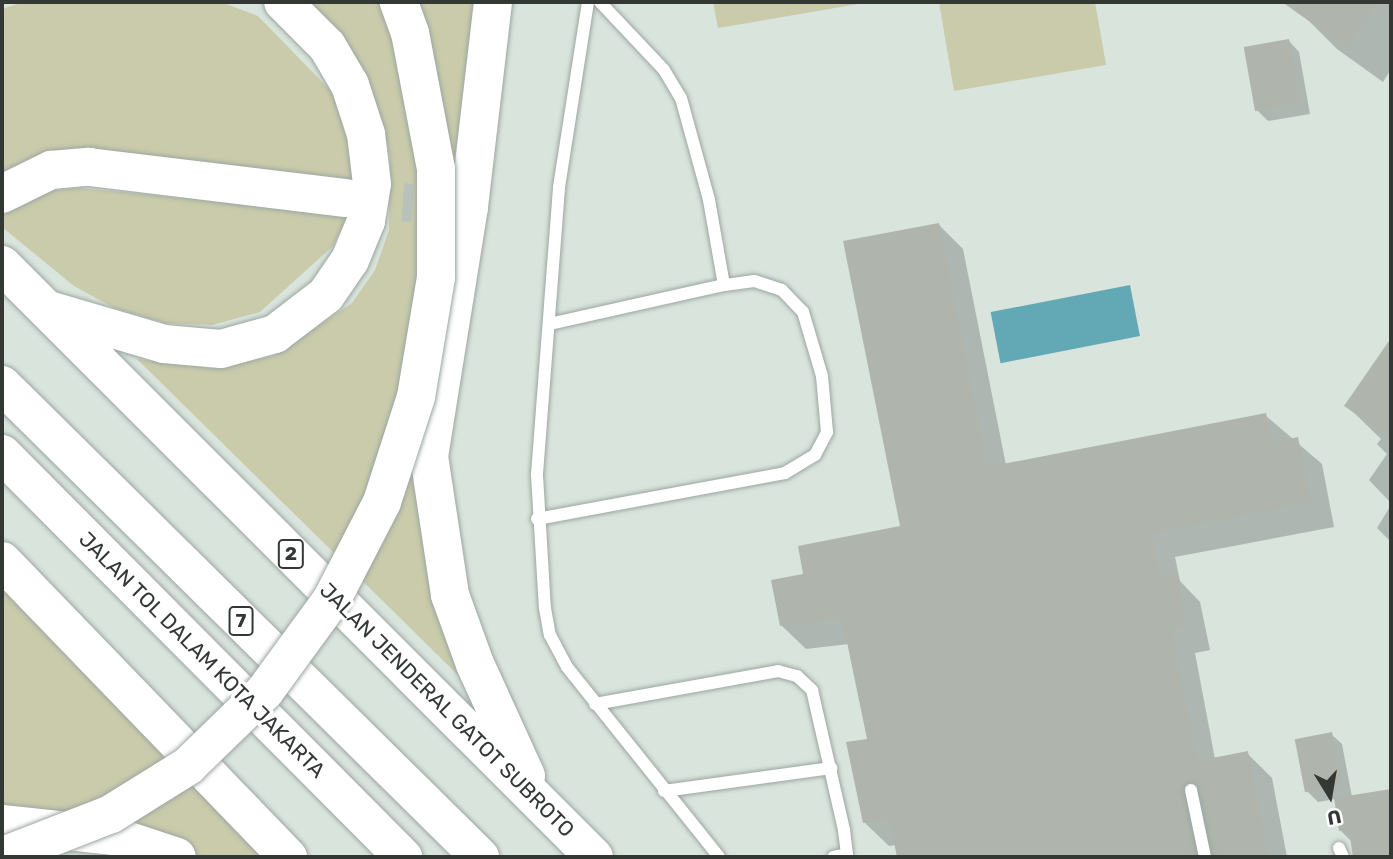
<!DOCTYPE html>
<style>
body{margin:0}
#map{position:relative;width:1393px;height:859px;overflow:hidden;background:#d9e4dd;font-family:Rubik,sans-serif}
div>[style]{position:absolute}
.green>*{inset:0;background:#c9cbab}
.water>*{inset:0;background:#62a9b5;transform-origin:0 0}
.shadow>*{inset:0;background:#0003}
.building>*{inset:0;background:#afb5ac;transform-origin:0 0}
.trunk-tunnel>*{height:38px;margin-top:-19px;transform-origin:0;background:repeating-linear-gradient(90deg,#b8c2bb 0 38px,transparent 0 57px)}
.roads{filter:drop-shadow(0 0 2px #9ca6a0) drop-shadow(0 0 2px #9ca6a0)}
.service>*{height:12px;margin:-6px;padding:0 6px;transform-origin:6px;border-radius:6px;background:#fff}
.trunk>*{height:38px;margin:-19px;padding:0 19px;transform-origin:19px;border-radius:19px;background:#fff}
.motorway>*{height:38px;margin:-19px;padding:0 19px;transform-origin:19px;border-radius:19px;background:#fff}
.bridges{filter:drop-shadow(0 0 2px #9ca6a0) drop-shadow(0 0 2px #9ca6a0)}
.trunk-bridge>*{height:38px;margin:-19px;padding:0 19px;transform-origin:19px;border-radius:19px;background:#fff}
span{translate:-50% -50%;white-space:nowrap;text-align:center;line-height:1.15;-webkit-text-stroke:7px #fff;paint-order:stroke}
.shield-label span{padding:2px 5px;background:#fff;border:2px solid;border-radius:5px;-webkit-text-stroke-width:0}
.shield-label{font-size:19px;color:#333835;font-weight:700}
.street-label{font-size:21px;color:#333835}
.frame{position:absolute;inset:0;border:4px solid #333835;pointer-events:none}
.north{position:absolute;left:1295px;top:761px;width:70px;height:70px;-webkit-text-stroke:5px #fff;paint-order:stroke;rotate:169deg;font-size:19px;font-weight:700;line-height:28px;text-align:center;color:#333835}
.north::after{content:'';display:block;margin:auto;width:24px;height:32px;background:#333835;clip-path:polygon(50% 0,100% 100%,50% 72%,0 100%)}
</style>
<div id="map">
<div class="green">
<div style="clip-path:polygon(23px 2px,221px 2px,258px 16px,330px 90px,351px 133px,356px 180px,253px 172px,2px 179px,2px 9px)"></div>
<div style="clip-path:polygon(308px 2px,482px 2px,429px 577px,458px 675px,137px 359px,210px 368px,274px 356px,352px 303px,375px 270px,389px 230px,390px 156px,375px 99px)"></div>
<div style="clip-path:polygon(713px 2px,870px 2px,718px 28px)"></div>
<div style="clip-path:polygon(939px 2px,1095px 2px,1106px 65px,954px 91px)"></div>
<div style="clip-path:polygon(79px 188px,349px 214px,333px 246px,260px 312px,212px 325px,165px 323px,114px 308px,74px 286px,2px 227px,2px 217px,19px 202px,47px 191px)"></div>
<div style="clip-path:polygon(2px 561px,288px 857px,177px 857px,2px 824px)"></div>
</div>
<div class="water">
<div style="left:1130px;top:285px;width:52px;height:142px;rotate:79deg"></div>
</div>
<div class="shadow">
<div style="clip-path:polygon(1299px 2px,1391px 2px,1391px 69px,1383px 82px,1337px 49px,1301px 13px)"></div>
<div style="clip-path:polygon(1289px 41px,1299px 52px,1310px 114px,1268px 121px,1257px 110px)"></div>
<div style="clip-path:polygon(939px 225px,963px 249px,1006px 465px,1265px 415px,1322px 464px,1334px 527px,1175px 557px,1180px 581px,1200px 602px,1210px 650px,1195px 653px,1215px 759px,1247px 753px,1272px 778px,1287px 857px,899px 857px,896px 845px,889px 846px,864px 822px,869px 740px,849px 644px,806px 649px,781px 625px,805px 575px,902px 528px)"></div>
<div style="clip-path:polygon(1391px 341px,1391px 503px,1369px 480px,1387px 454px,1377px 444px,1381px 439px,1347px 406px)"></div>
<div style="clip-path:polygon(1391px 505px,1391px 542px,1377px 528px)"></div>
<div style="clip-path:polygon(1331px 734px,1342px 744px,1352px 797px,1391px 791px,1391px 857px,1355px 857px,1352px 842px,1341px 831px,1336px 799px,1318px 802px,1307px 791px)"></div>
</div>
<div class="building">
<div style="clip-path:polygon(1282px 2px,1378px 2px,1347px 48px)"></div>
<div style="left:1289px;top:39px;width:65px;height:46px;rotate:80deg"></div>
<div style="clip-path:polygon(939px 223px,987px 467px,1266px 413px,1272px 443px,1298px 437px,1311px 502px,1151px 533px,1160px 578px,1177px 575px,1186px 626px,1171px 629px,1197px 761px,1248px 751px,1268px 857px,1214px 857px,1200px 788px,1193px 782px,1186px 783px,1182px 791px,1196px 857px,897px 857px,889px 818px,863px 823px,846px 742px,867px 739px,842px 618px,780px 626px,771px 580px,803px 574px,798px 546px,900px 526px,843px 241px)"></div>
<div style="clip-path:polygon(1391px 338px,1391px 438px,1344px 406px)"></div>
<div style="left:1332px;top:732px;width:54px;height:38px;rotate:79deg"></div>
<div style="clip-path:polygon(1391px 789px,1391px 857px,1353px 857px,1349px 830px,1339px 831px,1334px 798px)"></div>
</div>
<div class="trunk-tunnel">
<div style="left:346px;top:198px;width:67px;rotate:4.3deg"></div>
</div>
<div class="roads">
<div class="service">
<div style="left:588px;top:2px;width:188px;rotate:98.9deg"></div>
<div style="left:559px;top:188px;width:288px;rotate:94.4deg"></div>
<div style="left:537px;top:475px;width:133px;rotate:86.6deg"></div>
<div style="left:545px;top:608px;width:27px;rotate:80deg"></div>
<div style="left:550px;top:635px;width:36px;rotate:62deg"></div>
<div style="left:567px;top:667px;width:243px;rotate:51.3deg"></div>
<div style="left:600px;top:2px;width:93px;rotate:46.7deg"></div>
<div style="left:664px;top:70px;width:33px;rotate:59deg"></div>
<div style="left:681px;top:98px;width:106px;rotate:74.6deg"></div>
<div style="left:709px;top:200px;width:86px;rotate:80deg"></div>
<div style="left:537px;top:519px;width:252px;rotate:-10.5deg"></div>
<div style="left:785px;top:473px;width:35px;rotate:-31deg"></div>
<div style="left:815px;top:455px;width:26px;rotate:-62deg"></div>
<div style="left:827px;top:432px;width:56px;rotate:-95.1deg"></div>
<div style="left:822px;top:376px;width:67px;rotate:-106.5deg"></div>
<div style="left:803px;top:312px;width:30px;rotate:-134deg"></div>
<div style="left:782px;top:290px;width:29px;rotate:-162deg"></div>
<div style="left:754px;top:281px;width:30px;rotate:172deg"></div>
<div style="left:724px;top:285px;width:178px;rotate:167.4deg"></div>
<div style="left:595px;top:704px;width:186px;rotate:-10.2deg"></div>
<div style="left:778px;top:671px;width:20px;rotate:15deg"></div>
<div style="left:797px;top:676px;width:21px;rotate:43deg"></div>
<div style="left:812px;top:690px;width:144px;rotate:77.1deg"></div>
<div style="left:844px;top:830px;width:24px;rotate:83deg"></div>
<div style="left:847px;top:854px;width:14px;rotate:168deg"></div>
<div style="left:1191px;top:790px;width:68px;rotate:78.2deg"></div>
<div style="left:664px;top:791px;width:169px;rotate:-7.8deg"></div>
<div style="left:1339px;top:848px;width:10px;rotate:66deg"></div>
</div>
<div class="trunk">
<div style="left:493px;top:2px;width:206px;rotate:96.7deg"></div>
<div style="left:469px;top:207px;width:252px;rotate:99.1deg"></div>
<div style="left:429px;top:456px;width:141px;rotate:81.4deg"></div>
<div style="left:450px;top:595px;width:73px;rotate:70.1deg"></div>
<div style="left:475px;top:664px;width:123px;rotate:65.5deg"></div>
<div style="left:2px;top:194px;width:55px;rotate:-26.1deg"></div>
<div style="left:51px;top:170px;width:38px;rotate:-5deg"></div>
<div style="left:89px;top:167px;width:259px;rotate:6.9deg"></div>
<div style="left:2px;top:265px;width:837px;rotate:45deg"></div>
<div style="left:52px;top:311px;width:117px;rotate:16.4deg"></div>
<div style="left:164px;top:344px;width:57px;rotate:5deg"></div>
<div style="left:221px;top:349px;width:56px;rotate:-15.5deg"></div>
<div style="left:275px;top:334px;width:64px;rotate:-37.4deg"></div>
<div style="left:326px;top:295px;width:42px;rotate:-55.6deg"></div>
<div style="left:350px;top:260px;width:42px;rotate:-67.7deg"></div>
<div style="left:366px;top:221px;width:37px;rotate:-81deg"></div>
<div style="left:372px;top:184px;width:50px;rotate:-96.8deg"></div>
<div style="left:366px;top:134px;width:52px;rotate:-108.1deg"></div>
<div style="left:350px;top:85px;width:45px;rotate:-120.5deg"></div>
<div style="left:327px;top:46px;width:62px;rotate:-135deg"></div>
<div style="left:2px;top:561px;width:412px;rotate:46deg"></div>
<div style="left:2px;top:824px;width:113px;rotate:6.1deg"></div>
<div style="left:114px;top:836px;width:66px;rotate:18.4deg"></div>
</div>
<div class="motorway">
<div style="left:2px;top:385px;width:672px;rotate:44.64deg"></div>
<div style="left:2px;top:454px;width:569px;rotate:45.14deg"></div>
</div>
</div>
<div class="bridges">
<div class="trunk-bridge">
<div style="left:11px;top:853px;width:107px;rotate:-21.3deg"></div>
<div style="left:111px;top:814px;width:91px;rotate:-31.9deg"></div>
<div style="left:188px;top:766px;width:107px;rotate:-44.2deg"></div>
<div style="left:265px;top:691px;width:114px;rotate:-53.9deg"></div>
<div style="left:332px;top:599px;width:109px;rotate:-62.7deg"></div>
<div style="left:382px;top:502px;width:110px;rotate:-72.1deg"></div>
<div style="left:416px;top:397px;width:122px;rotate:-80.5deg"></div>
<div style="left:436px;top:277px;width:108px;rotate:-90deg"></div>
<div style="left:436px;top:169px;width:138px;rotate:-100.8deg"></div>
<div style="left:410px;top:33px;width:33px;rotate:-110deg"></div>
</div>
</div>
<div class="shield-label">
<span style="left:291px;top:554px">2</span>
<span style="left:241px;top:621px">7</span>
</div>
<div class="street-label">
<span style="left:202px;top:655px;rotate:45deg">JALAN TOL DALAM KOTA JAKARTA</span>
<span style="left:447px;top:710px;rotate:45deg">JALAN JENDERAL GATOT SUBROTO</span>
</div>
<div class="frame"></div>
<div class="north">U</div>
</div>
